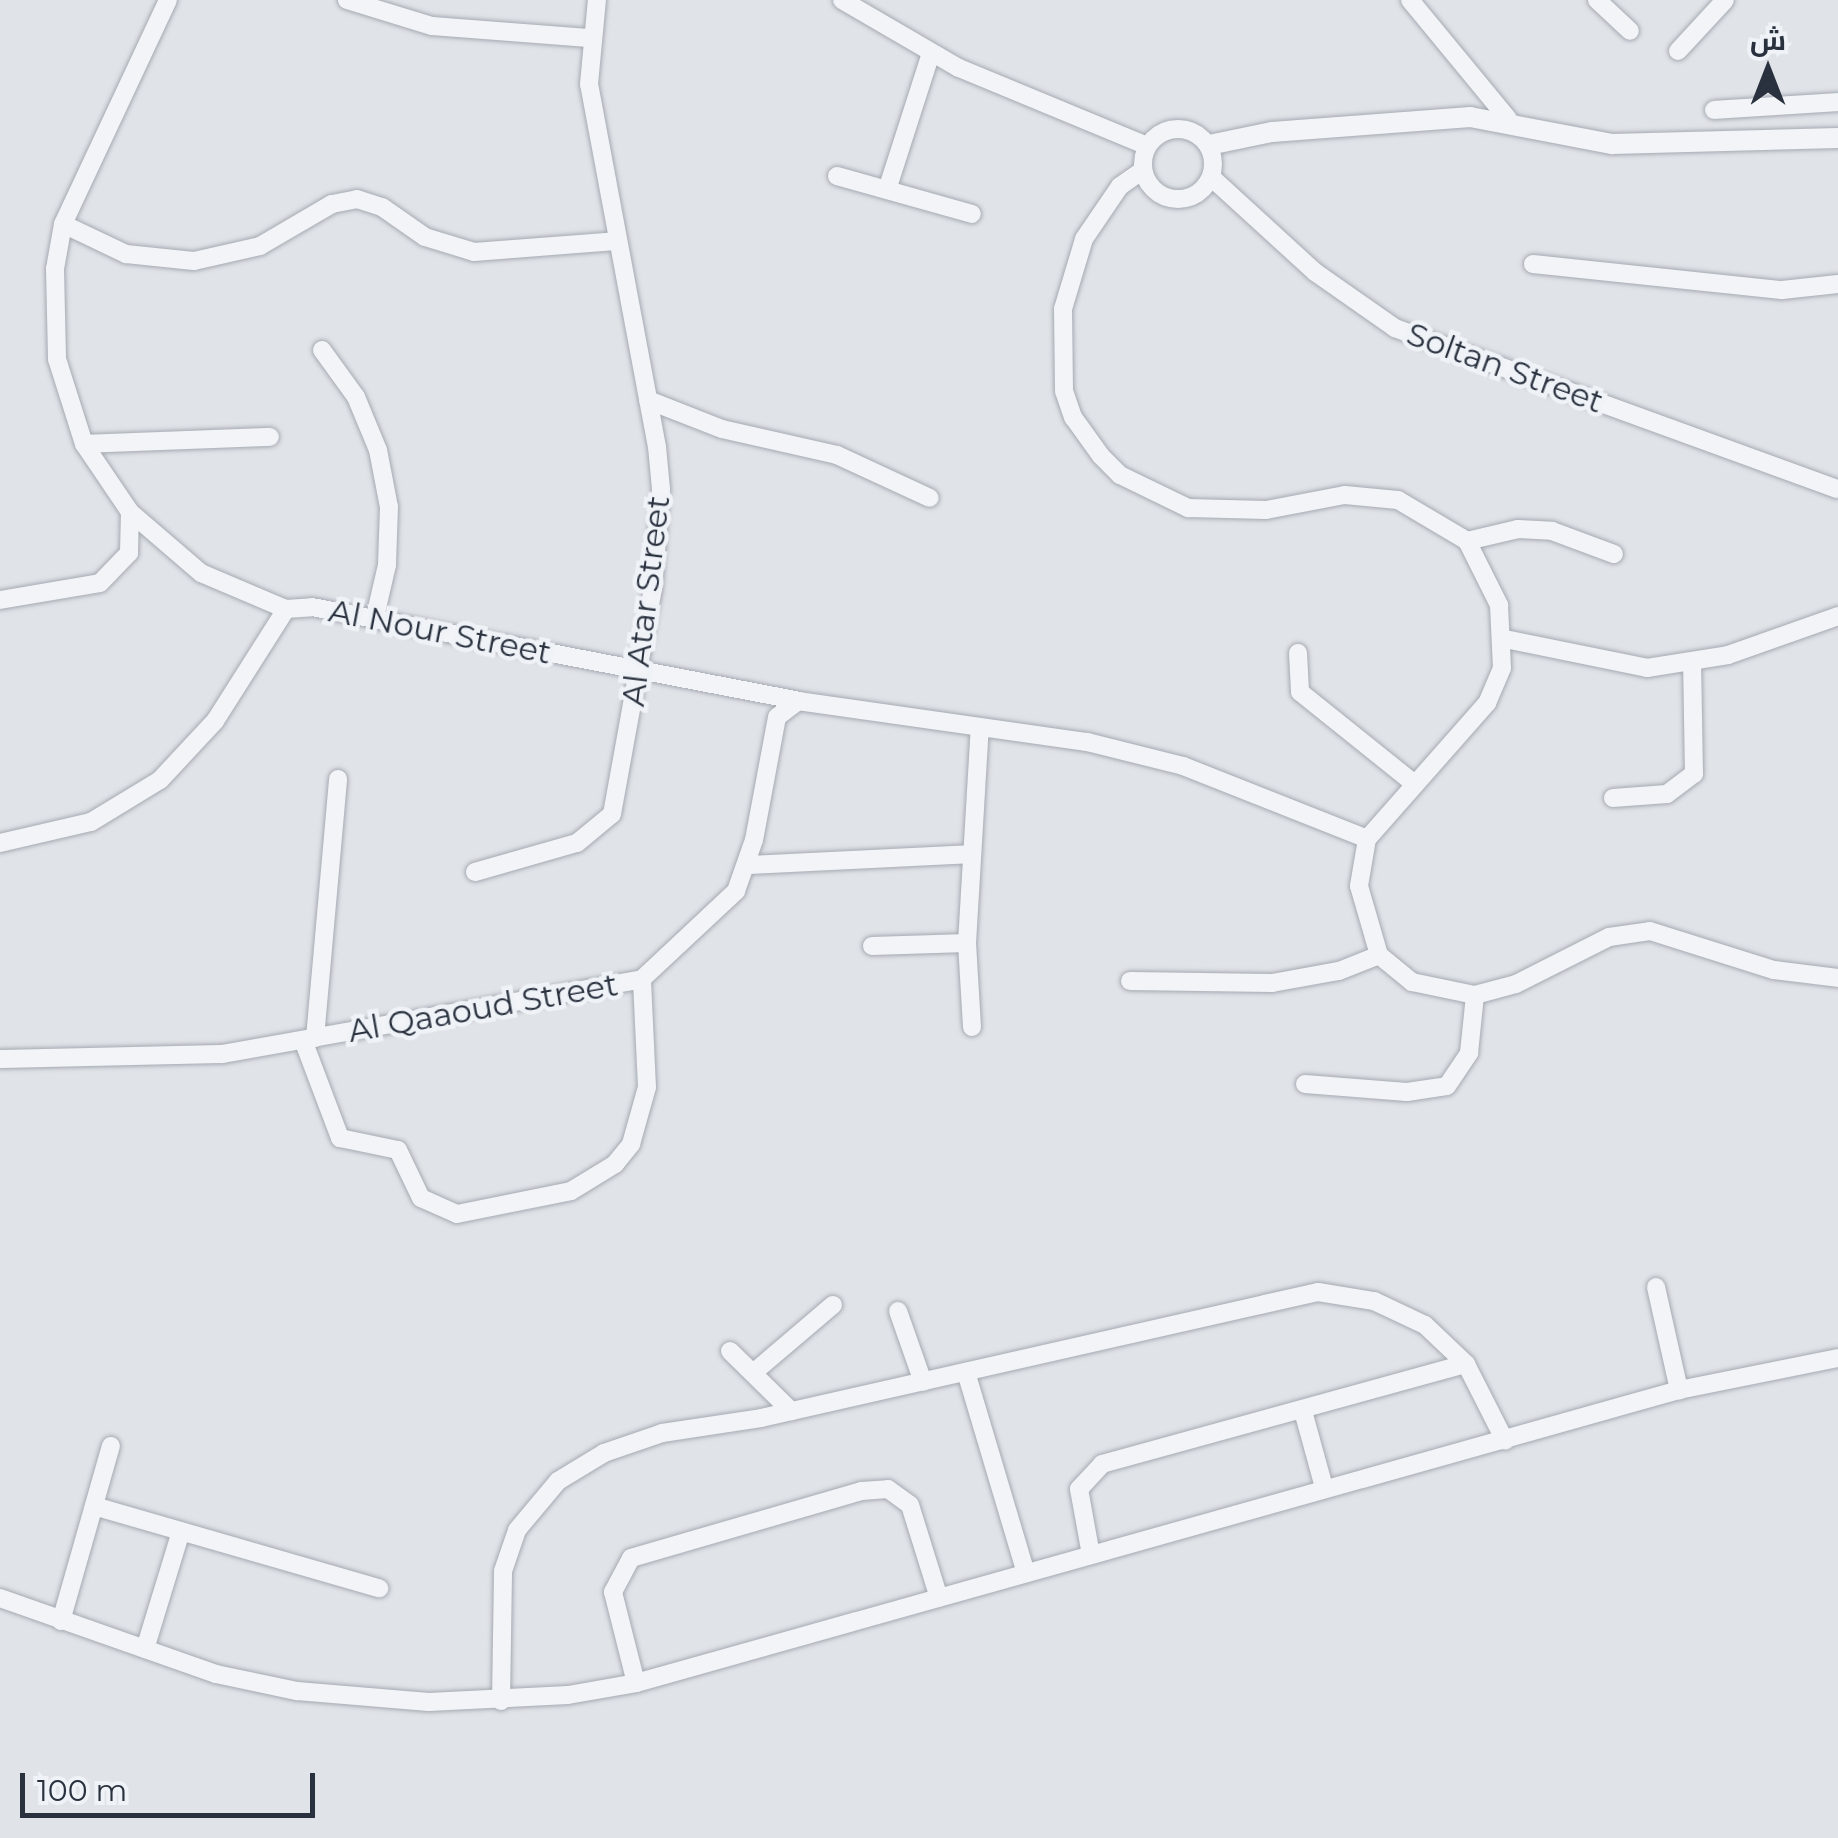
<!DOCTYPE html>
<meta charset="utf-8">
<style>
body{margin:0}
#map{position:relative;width:1838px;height:1838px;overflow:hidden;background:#e0e3e8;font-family:Montserrat,Cairo,sans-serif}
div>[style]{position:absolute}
.roads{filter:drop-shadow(0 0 2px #a5aab2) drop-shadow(0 0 2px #a5aab2)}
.minor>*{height:18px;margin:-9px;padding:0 9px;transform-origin:9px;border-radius:9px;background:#f2f4f7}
.minor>.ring{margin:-9px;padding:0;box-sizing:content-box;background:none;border:18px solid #f2f4f7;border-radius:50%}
.tertiary>*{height:20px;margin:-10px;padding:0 10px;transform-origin:10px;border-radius:10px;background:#f2f4f7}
span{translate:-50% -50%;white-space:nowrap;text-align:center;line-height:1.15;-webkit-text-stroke:9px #eff2f6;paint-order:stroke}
.street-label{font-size:32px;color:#29313f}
.north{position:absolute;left:1718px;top:20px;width:100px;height:100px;-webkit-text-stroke:8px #eff2f6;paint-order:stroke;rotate:0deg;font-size:28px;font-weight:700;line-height:40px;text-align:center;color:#29313f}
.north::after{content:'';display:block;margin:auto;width:35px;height:45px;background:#29313f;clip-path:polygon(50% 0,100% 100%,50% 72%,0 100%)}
.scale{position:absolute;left:20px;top:1773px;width:295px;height:45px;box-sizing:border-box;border:5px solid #29313f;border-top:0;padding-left:12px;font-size:30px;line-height:35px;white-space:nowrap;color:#29313f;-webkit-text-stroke:8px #eff2f6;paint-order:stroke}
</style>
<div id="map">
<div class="roads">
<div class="minor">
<div style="left:168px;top:0;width:247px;rotate:115.1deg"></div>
<div style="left:63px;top:224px;width:46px;rotate:100.1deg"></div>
<div style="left:55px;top:269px;width:90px;rotate:88.7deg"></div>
<div style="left:57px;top:359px;width:89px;rotate:72.4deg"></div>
<div style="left:84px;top:444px;width:82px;rotate:55.9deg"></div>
<div style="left:130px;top:512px;width:94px;rotate:40.7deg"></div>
<div style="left:201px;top:573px;width:92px;rotate:23deg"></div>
<div style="left:347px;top:0;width:89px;rotate:17deg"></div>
<div style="left:432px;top:26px;width:157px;rotate:4.4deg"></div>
<div style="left:842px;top:0;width:135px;rotate:30.2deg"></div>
<div style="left:959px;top:68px;width:204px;rotate:22.5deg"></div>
<div style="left:1410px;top:0;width:154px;rotate:50.5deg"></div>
<div style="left:1597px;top:0;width:45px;rotate:43.2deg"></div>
<div style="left:1678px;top:51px;width:69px;rotate:-47.3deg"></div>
<div style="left:1714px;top:110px;width:124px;rotate:-3.7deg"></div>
<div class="ring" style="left:1143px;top:129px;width:52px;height:52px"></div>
<div style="left:1143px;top:170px;width:28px;rotate:145deg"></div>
<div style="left:1120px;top:186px;width:64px;rotate:124.2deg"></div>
<div style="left:1084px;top:239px;width:73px;rotate:106.7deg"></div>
<div style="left:1063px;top:309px;width:82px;rotate:89.3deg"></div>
<div style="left:1064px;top:391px;width:28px;rotate:71deg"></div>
<div style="left:1073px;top:417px;width:48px;rotate:54.3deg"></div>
<div style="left:1101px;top:456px;width:27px;rotate:45deg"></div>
<div style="left:1120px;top:475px;width:76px;rotate:25.9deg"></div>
<div style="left:1188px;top:508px;width:78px;rotate:1.5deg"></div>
<div style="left:1266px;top:510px;width:80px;rotate:-10.8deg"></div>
<div style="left:1345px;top:495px;width:53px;rotate:5.4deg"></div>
<div style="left:1398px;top:500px;width:80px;rotate:30.7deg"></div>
<div style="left:1467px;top:541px;width:72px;rotate:63.4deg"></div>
<div style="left:1499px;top:605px;width:63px;rotate:87.3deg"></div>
<div style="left:1502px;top:668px;width:38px;rotate:113deg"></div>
<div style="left:1487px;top:703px;width:181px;rotate:131.4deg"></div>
<div style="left:1367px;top:839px;width:48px;rotate:99.7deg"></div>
<div style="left:1359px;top:886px;width:72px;rotate:73.8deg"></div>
<div style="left:1379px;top:955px;width:43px;rotate:39.3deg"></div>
<div style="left:1412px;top:982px;width:64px;rotate:11.7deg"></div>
<div style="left:1475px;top:995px;width:42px;rotate:-15deg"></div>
<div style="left:1516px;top:984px;width:104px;rotate:-26.8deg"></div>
<div style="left:1609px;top:937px;width:41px;rotate:-8.3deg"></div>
<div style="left:1650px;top:931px;width:130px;rotate:17.5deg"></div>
<div style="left:1774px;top:970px;width:64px;rotate:7.1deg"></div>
<div style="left:837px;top:176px;width:140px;rotate:15.7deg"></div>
<div style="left:1211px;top:177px;width:141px;rotate:42.4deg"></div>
<div style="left:1315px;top:272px;width:98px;rotate:35deg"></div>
<div style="left:1395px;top:328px;width:471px;rotate:20deg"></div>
<div style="left:887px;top:190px;width:144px;rotate:-72.2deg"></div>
<div style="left:63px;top:224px;width:70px;rotate:25.5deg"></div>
<div style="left:126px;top:254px;width:68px;rotate:5.9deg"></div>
<div style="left:194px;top:261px;width:68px;rotate:-12.8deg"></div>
<div style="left:260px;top:246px;width:83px;rotate:-30.3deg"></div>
<div style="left:332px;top:204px;width:25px;rotate:-11deg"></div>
<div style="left:357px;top:199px;width:26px;rotate:18deg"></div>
<div style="left:382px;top:207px;width:52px;rotate:34.9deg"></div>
<div style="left:425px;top:237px;width:51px;rotate:17deg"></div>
<div style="left:474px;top:252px;width:142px;rotate:-4.4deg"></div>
<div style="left:1533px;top:264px;width:250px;rotate:6deg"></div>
<div style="left:1782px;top:290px;width:56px;rotate:-6.1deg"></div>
<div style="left:322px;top:350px;width:58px;rotate:54.1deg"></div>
<div style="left:356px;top:397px;width:57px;rotate:67.5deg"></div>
<div style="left:378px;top:450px;width:58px;rotate:79.1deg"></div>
<div style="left:389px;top:507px;width:58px;rotate:92deg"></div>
<div style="left:387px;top:565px;width:57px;rotate:103.1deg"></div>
<div style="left:648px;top:400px;width:79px;rotate:21.4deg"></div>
<div style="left:722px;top:429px;width:118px;rotate:12.7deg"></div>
<div style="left:837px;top:455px;width:102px;rotate:24.8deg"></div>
<div style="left:84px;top:444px;width:186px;rotate:-2.2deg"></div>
<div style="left:1467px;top:541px;width:52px;rotate:-13.2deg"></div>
<div style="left:1518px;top:529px;width:34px;rotate:3deg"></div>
<div style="left:1552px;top:531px;width:66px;rotate:20.4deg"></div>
<div style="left:0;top:600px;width:101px;rotate:-9.6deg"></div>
<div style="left:100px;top:583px;width:42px;rotate:-46deg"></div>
<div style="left:129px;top:553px;width:40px;rotate:-88.6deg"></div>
<div style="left:1505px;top:639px;width:145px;rotate:11.5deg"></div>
<div style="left:1647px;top:668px;width:82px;rotate:-9.1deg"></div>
<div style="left:1728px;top:655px;width:117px;rotate:-19.5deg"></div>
<div style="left:1298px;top:653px;width:39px;rotate:87deg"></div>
<div style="left:1300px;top:692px;width:147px;rotate:38.7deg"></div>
<div style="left:1613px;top:798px;width:54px;rotate:-4.2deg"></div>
<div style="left:1667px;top:794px;width:34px;rotate:-37deg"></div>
<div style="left:1694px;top:774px;width:110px;rotate:-91deg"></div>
<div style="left:0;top:843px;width:93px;rotate:-13deg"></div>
<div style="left:91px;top:822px;width:81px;rotate:-31.3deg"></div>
<div style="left:160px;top:780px;width:81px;rotate:-47deg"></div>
<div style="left:215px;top:721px;width:133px;rotate:-57.6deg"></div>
<div style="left:286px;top:609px;width:26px;rotate:-4deg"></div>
<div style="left:312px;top:607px;width:495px;rotate:10.9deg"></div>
<div style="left:748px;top:865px;width:222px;rotate:-2.8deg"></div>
<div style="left:475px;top:872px;width:106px;rotate:-15.9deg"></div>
<div style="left:577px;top:843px;width:45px;rotate:-39.6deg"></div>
<div style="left:612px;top:814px;width:229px;rotate:-79.7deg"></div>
<div style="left:653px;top:589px;width:100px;rotate:-85.4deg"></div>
<div style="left:661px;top:489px;width:42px;rotate:-95.4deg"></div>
<div style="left:657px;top:447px;width:369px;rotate:-100.6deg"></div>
<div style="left:589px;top:84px;width:84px;rotate:-84.6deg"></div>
<div style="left:872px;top:946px;width:95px;rotate:-1.8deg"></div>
<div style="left:1130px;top:981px;width:142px;rotate:0.8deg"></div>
<div style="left:1272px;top:983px;width:68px;rotate:-10.2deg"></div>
<div style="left:1339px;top:971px;width:43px;rotate:-21.8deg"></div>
<div style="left:972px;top:1027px;width:84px;rotate:-93.4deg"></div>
<div style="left:967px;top:943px;width:216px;rotate:-86.6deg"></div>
<div style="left:315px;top:1038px;width:260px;rotate:-84.9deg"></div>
<div style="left:303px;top:1040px;width:105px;rotate:69.3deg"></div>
<div style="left:340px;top:1138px;width:59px;rotate:11.7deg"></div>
<div style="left:398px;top:1150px;width:53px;rotate:64.4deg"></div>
<div style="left:421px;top:1198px;width:39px;rotate:24deg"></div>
<div style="left:457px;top:1214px;width:116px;rotate:-11.4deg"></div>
<div style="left:571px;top:1191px;width:52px;rotate:-31.5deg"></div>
<div style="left:615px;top:1164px;width:26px;rotate:-51deg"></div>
<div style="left:631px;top:1144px;width:59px;rotate:-74.3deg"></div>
<div style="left:647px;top:1087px;width:108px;rotate:-92.7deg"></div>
<div style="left:0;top:1059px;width:222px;rotate:-1.3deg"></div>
<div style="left:222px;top:1054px;width:427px;rotate:-10.1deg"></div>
<div style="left:642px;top:979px;width:129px;rotate:-43.1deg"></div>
<div style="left:736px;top:891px;width:54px;rotate:-70.6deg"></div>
<div style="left:754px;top:840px;width:125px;rotate:-79.4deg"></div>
<div style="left:777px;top:717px;width:26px;rotate:-37deg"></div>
<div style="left:798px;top:701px;width:292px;rotate:8.1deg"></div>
<div style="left:1087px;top:742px;width:99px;rotate:14deg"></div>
<div style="left:1183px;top:766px;width:198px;rotate:21.6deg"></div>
<div style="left:1305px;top:1084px;width:102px;rotate:4.5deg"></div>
<div style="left:1407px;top:1092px;width:40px;rotate:-8.5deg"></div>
<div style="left:1447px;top:1086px;width:40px;rotate:-56deg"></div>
<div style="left:1469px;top:1053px;width:58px;rotate:-84.1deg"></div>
<div style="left:1656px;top:1287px;width:106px;rotate:77.4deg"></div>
<div style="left:898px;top:1311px;width:75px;rotate:70.6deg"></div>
<div style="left:730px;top:1351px;width:86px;rotate:44.5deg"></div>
<div style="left:966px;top:1372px;width:210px;rotate:73.4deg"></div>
<div style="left:753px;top:1373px;width:105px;rotate:-40.4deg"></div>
<div style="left:1303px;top:1411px;width:79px;rotate:74.6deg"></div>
<div style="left:94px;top:1506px;width:297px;rotate:16.1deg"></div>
<div style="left:1091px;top:1555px;width:67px;rotate:-100.3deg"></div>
<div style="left:1079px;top:1489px;width:34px;rotate:-47deg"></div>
<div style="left:1102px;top:1464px;width:377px;rotate:-15.4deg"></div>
<div style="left:0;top:1598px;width:229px;rotate:19.4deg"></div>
<div style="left:216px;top:1674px;width:83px;rotate:11.9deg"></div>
<div style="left:297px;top:1691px;width:132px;rotate:4.8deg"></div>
<div style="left:429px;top:1702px;width:139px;rotate:-2.9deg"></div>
<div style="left:568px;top:1695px;width:69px;rotate:-10deg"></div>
<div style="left:636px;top:1683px;width:1083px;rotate:-15.69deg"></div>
<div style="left:1679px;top:1390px;width:162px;rotate:-11.4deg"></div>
<div style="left:61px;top:1621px;width:182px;rotate:-74.1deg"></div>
<div style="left:145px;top:1649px;width:123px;rotate:-73deg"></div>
<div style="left:636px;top:1683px;width:94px;rotate:-104.2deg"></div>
<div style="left:613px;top:1592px;width:38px;rotate:-62deg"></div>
<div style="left:631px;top:1558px;width:240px;rotate:-16.2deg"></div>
<div style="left:861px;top:1491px;width:27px;rotate:-4deg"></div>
<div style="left:888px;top:1489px;width:27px;rotate:36deg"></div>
<div style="left:910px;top:1505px;width:97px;rotate:72.7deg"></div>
<div style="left:501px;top:1701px;width:130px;rotate:-89.1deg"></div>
<div style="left:503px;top:1571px;width:43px;rotate:-71.1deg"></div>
<div style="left:517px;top:1530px;width:64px;rotate:-50.1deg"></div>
<div style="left:558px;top:1481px;width:54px;rotate:-31.3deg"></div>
<div style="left:604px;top:1453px;width:61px;rotate:-19deg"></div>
<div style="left:662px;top:1433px;width:100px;rotate:-8.6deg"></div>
<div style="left:761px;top:1418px;width:571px;rotate:-12.75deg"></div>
<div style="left:1318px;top:1292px;width:57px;rotate:9.1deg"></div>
<div style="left:1374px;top:1301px;width:56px;rotate:25.2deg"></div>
<div style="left:1425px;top:1325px;width:57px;rotate:43.6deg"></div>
<div style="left:1466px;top:1364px;width:86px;rotate:63.1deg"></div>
</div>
<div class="tertiary">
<div style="left:1209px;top:145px;width:64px;rotate:-11.7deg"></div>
<div style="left:1272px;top:132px;width:199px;rotate:-4.3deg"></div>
<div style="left:1470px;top:117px;width:145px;rotate:10.8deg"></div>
<div style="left:1612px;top:144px;width:226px;rotate:-1.5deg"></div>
</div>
</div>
<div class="street-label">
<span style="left:1505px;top:368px;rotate:20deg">Soltan Street</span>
<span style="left:646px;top:601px;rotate:-83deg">Al Atar Street</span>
<span style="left:440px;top:632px;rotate:11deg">Al Nour Street</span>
<span style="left:483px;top:1008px;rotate:-10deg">Al Qaaoud Street</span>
</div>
<div class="north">ش</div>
<div class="scale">100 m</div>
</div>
